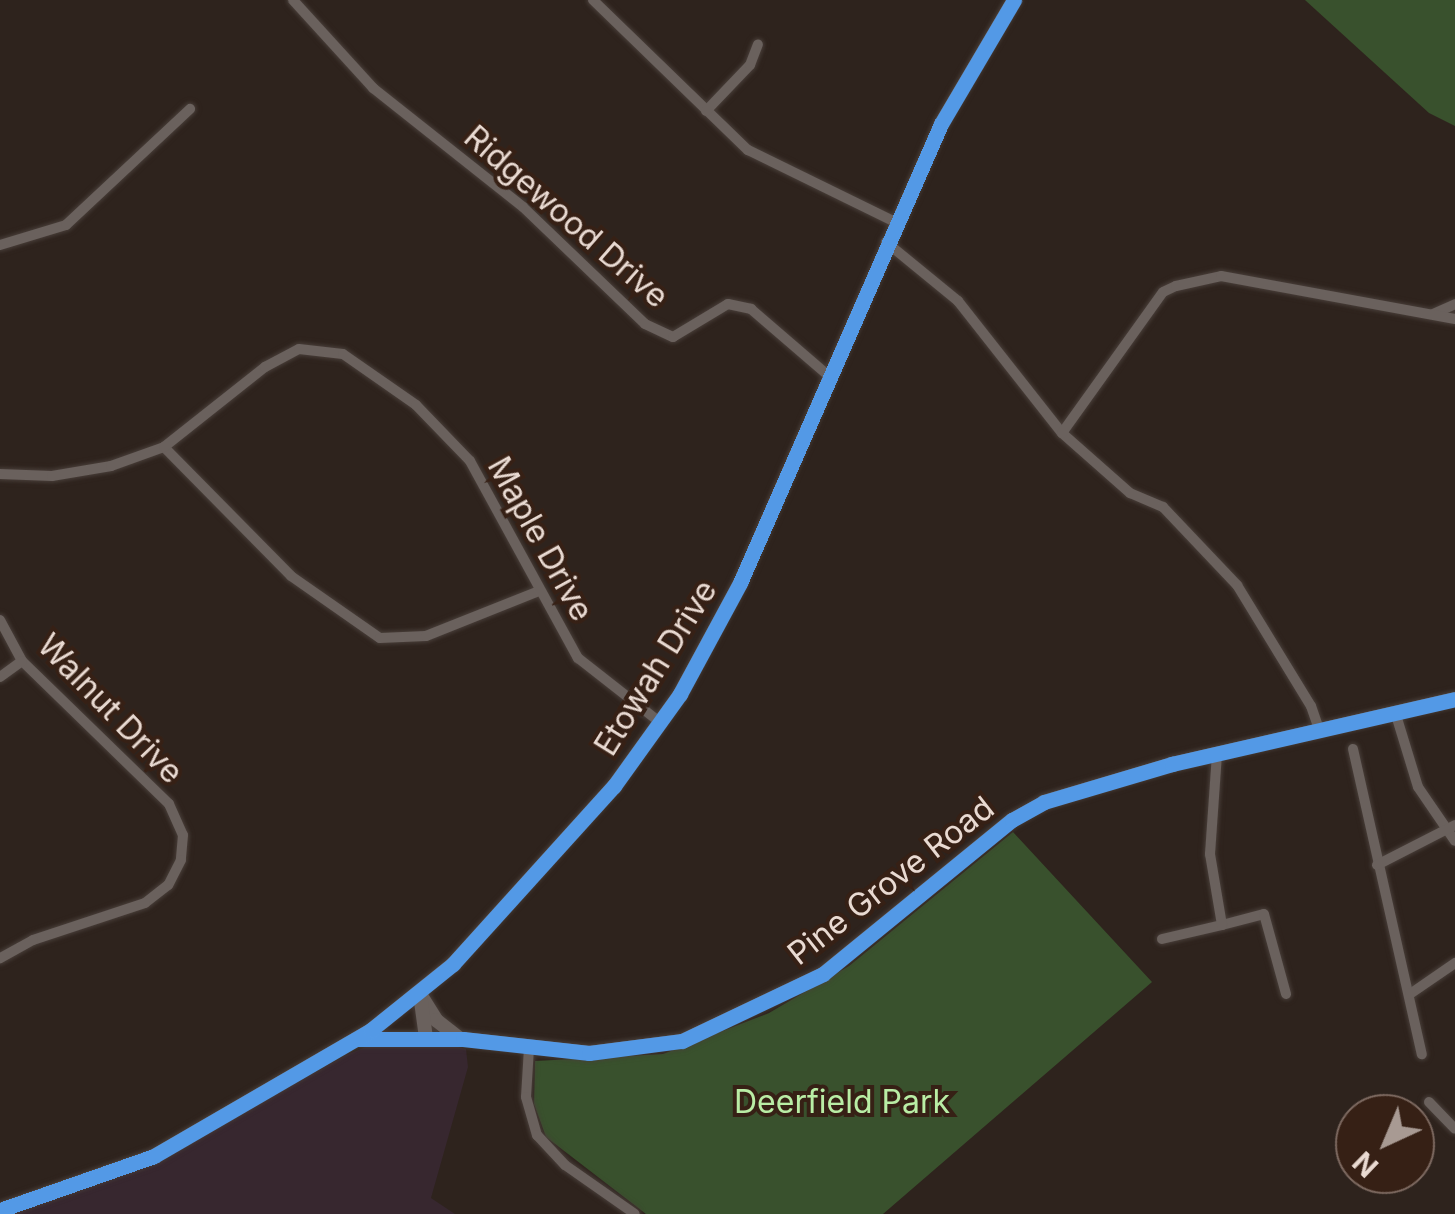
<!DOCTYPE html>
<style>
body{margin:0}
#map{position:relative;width:1455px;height:1214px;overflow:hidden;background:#2e231d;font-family:Inter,sans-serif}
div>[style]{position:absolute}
.education>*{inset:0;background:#37272f}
.green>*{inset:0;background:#39512d}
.roads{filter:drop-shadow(0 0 2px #483e39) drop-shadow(0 0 2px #483e39)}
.minor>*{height:10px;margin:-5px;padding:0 5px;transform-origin:5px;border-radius:5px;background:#6a615d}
.tertiary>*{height:14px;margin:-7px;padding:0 7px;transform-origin:7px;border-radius:7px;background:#6a615d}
.cycleway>*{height:15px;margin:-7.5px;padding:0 7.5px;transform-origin:7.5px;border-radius:7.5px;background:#5399e6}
span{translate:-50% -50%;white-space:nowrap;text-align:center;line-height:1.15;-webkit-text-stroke:8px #362015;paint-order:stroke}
.street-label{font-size:32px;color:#e9dad2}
.park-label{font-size:32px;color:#b9eda5}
.north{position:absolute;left:1335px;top:1094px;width:100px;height:100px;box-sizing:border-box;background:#362015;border:2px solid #7e6a61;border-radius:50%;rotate:224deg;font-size:28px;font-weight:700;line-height:40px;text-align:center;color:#e9dad2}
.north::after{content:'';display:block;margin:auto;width:35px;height:45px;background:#a89a93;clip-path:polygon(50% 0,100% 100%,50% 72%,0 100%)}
</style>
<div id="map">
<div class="education">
<div style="clip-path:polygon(442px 1043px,466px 1049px,468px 1067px,431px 1198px,455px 1214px,12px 1214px,158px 1160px,346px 1055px,373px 1044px)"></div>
</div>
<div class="green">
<div style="clip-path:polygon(1305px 0,1455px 0,1455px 126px,1429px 113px)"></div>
<div style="clip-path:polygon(1013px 832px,1152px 982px,883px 1214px,646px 1214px,546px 1137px,534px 1104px,535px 1061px,663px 1054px,769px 1013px,849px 966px)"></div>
</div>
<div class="roads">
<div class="minor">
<div style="left:293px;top:0;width:119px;rotate:47.7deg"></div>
<div style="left:373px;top:88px;width:191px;rotate:38.4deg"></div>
<div style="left:523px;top:207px;width:169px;rotate:43.8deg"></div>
<div style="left:645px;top:324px;width:31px;rotate:25deg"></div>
<div style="left:673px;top:337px;width:64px;rotate:-31deg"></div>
<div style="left:728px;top:304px;width:24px;rotate:12deg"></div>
<div style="left:751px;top:309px;width:103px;rotate:40.7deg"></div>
<div style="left:593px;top:0;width:216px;rotate:44.1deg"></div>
<div style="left:748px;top:150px;width:164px;rotate:26.1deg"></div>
<div style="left:706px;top:111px;width:64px;rotate:-46.3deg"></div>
<div style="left:750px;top:65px;width:22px;rotate:-69deg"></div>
<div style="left:886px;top:242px;width:93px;rotate:39.3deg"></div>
<div style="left:958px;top:301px;width:168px;rotate:51.8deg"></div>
<div style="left:1062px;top:433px;width:91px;rotate:41.4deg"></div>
<div style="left:1130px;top:493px;width:36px;rotate:23deg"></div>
<div style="left:1163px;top:507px;width:108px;rotate:46.5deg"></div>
<div style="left:1237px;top:585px;width:142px;rotate:58.6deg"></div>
<div style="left:1311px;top:706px;width:28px;rotate:71deg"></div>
<div style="left:0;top:245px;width:69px;rotate:-16.9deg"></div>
<div style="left:66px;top:225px;width:170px;rotate:-43.1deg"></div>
<div style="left:1433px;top:314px;width:24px;rotate:-24deg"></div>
<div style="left:1062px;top:433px;width:173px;rotate:-54.4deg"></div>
<div style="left:1163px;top:292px;width:14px;rotate:-25deg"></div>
<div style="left:1176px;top:286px;width:46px;rotate:-12.5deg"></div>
<div style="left:1221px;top:276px;width:238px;rotate:10.4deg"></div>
<div style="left:164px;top:447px;width:181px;rotate:45.4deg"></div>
<div style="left:291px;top:576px;width:108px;rotate:34.9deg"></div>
<div style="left:380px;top:638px;width:46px;rotate:-2.5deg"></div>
<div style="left:426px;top:636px;width:122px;rotate:-21.7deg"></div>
<div style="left:0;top:474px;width:52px;rotate:2.2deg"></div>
<div style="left:52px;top:476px;width:60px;rotate:-9.6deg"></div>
<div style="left:111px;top:466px;width:56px;rotate:-19.7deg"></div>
<div style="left:164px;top:447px;width:129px;rotate:-38.4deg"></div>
<div style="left:265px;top:367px;width:38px;rotate:-28deg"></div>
<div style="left:299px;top:349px;width:44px;rotate:6.5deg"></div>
<div style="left:343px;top:354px;width:89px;rotate:34.9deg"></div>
<div style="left:416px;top:405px;width:78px;rotate:46deg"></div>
<div style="left:470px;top:461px;width:225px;rotate:61.3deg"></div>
<div style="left:578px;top:658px;width:105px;rotate:38.1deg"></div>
<div style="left:0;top:620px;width:47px;rotate:61.8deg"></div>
<div style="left:22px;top:661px;width:205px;rotate:44.2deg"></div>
<div style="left:169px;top:804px;width:34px;rotate:66deg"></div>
<div style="left:183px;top:835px;width:25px;rotate:95deg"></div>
<div style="left:181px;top:860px;width:28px;rotate:117deg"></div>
<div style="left:168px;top:885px;width:29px;rotate:142deg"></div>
<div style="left:145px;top:903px;width:118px;rotate:161.7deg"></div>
<div style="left:33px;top:940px;width:38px;rotate:151deg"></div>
<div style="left:0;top:677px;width:27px;rotate:-36deg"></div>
<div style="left:1396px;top:715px;width:75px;rotate:73deg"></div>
<div style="left:1418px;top:787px;width:65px;rotate:55.6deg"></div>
<div style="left:1353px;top:749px;width:313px;rotate:77.3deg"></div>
<div style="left:1377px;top:865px;width:88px;rotate:-27.1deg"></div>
<div style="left:1222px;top:925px;width:43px;rotate:-14.7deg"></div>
<div style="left:1264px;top:914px;width:83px;rotate:74.6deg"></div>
<div style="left:1162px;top:939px;width:62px;rotate:-13.1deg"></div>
<div style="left:1222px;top:925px;width:72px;rotate:-99.6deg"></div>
<div style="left:1210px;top:854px;width:100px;rotate:-86deg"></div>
<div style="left:1410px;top:994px;width:55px;rotate:-34.6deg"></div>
<div style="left:529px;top:1048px;width:49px;rotate:93.5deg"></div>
<div style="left:526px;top:1097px;width:40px;rotate:74deg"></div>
<div style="left:537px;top:1135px;width:41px;rotate:47deg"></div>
<div style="left:565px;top:1165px;width:85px;rotate:35deg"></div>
<div style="left:1429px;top:1102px;width:37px;rotate:46deg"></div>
</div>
<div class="tertiary">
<div style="left:420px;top:994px;width:31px;rotate:58deg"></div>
<div style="left:436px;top:1020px;width:28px;rotate:38deg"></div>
<div style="left:420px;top:994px;width:44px;rotate:82.2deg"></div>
<div style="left:358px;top:1039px;width:105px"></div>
<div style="left:463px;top:1039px;width:127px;rotate:6.3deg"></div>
<div style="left:589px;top:1053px;width:94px;rotate:-7.4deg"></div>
<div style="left:682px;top:1041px;width:156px;rotate:-25.4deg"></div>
<div style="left:823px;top:974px;width:244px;rotate:-39.2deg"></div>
<div style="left:1012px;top:820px;width:37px;rotate:-29deg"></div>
<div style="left:1044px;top:802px;width:134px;rotate:-16.5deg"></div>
<div style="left:1172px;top:764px;width:290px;rotate:-12.9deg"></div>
<div style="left:0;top:1210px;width:163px;rotate:-19.3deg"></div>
<div style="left:154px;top:1156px;width:251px;rotate:-30.1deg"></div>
<div style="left:371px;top:1030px;width:105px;rotate:-38.8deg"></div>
<div style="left:453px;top:964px;width:240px;rotate:-47.9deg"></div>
<div style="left:614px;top:786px;width:113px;rotate:-54.3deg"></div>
<div style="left:680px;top:694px;width:126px;rotate:-61.6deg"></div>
<div style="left:740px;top:583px;width:501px;rotate:-66.35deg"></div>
<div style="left:941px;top:124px;width:144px;rotate:-59.5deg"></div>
</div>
</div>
<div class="cycleway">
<div style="left:358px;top:1039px;width:105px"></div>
<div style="left:463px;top:1039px;width:127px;rotate:6.3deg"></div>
<div style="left:589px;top:1053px;width:94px;rotate:-7.4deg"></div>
<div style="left:682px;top:1041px;width:156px;rotate:-25.4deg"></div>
<div style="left:823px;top:974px;width:244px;rotate:-39.2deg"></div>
<div style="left:1012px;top:820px;width:37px;rotate:-29deg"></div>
<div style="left:1044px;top:802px;width:134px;rotate:-16.5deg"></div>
<div style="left:1172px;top:764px;width:290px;rotate:-12.9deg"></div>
<div style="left:0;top:1210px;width:163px;rotate:-19.3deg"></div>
<div style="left:154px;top:1156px;width:251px;rotate:-30.1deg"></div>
<div style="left:371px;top:1030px;width:105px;rotate:-38.8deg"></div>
<div style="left:453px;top:964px;width:240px;rotate:-47.9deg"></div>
<div style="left:614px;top:786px;width:113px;rotate:-54.3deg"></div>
<div style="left:680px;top:694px;width:126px;rotate:-61.6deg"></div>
<div style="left:740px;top:583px;width:501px;rotate:-66.35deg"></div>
<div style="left:941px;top:124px;width:144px;rotate:-59.5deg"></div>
</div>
<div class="street-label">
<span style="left:566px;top:217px;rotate:41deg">Ridgewood Drive</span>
<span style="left:540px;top:539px;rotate:61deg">Maple Drive</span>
<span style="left:656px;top:668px;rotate:-58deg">Etowah Drive</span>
<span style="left:110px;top:709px;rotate:46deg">Walnut Drive</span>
<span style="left:891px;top:881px;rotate:-38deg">Pine Grove Road</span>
</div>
<div class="park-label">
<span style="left:842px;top:1102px">Deerfield Park</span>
</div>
<div class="north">N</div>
</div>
